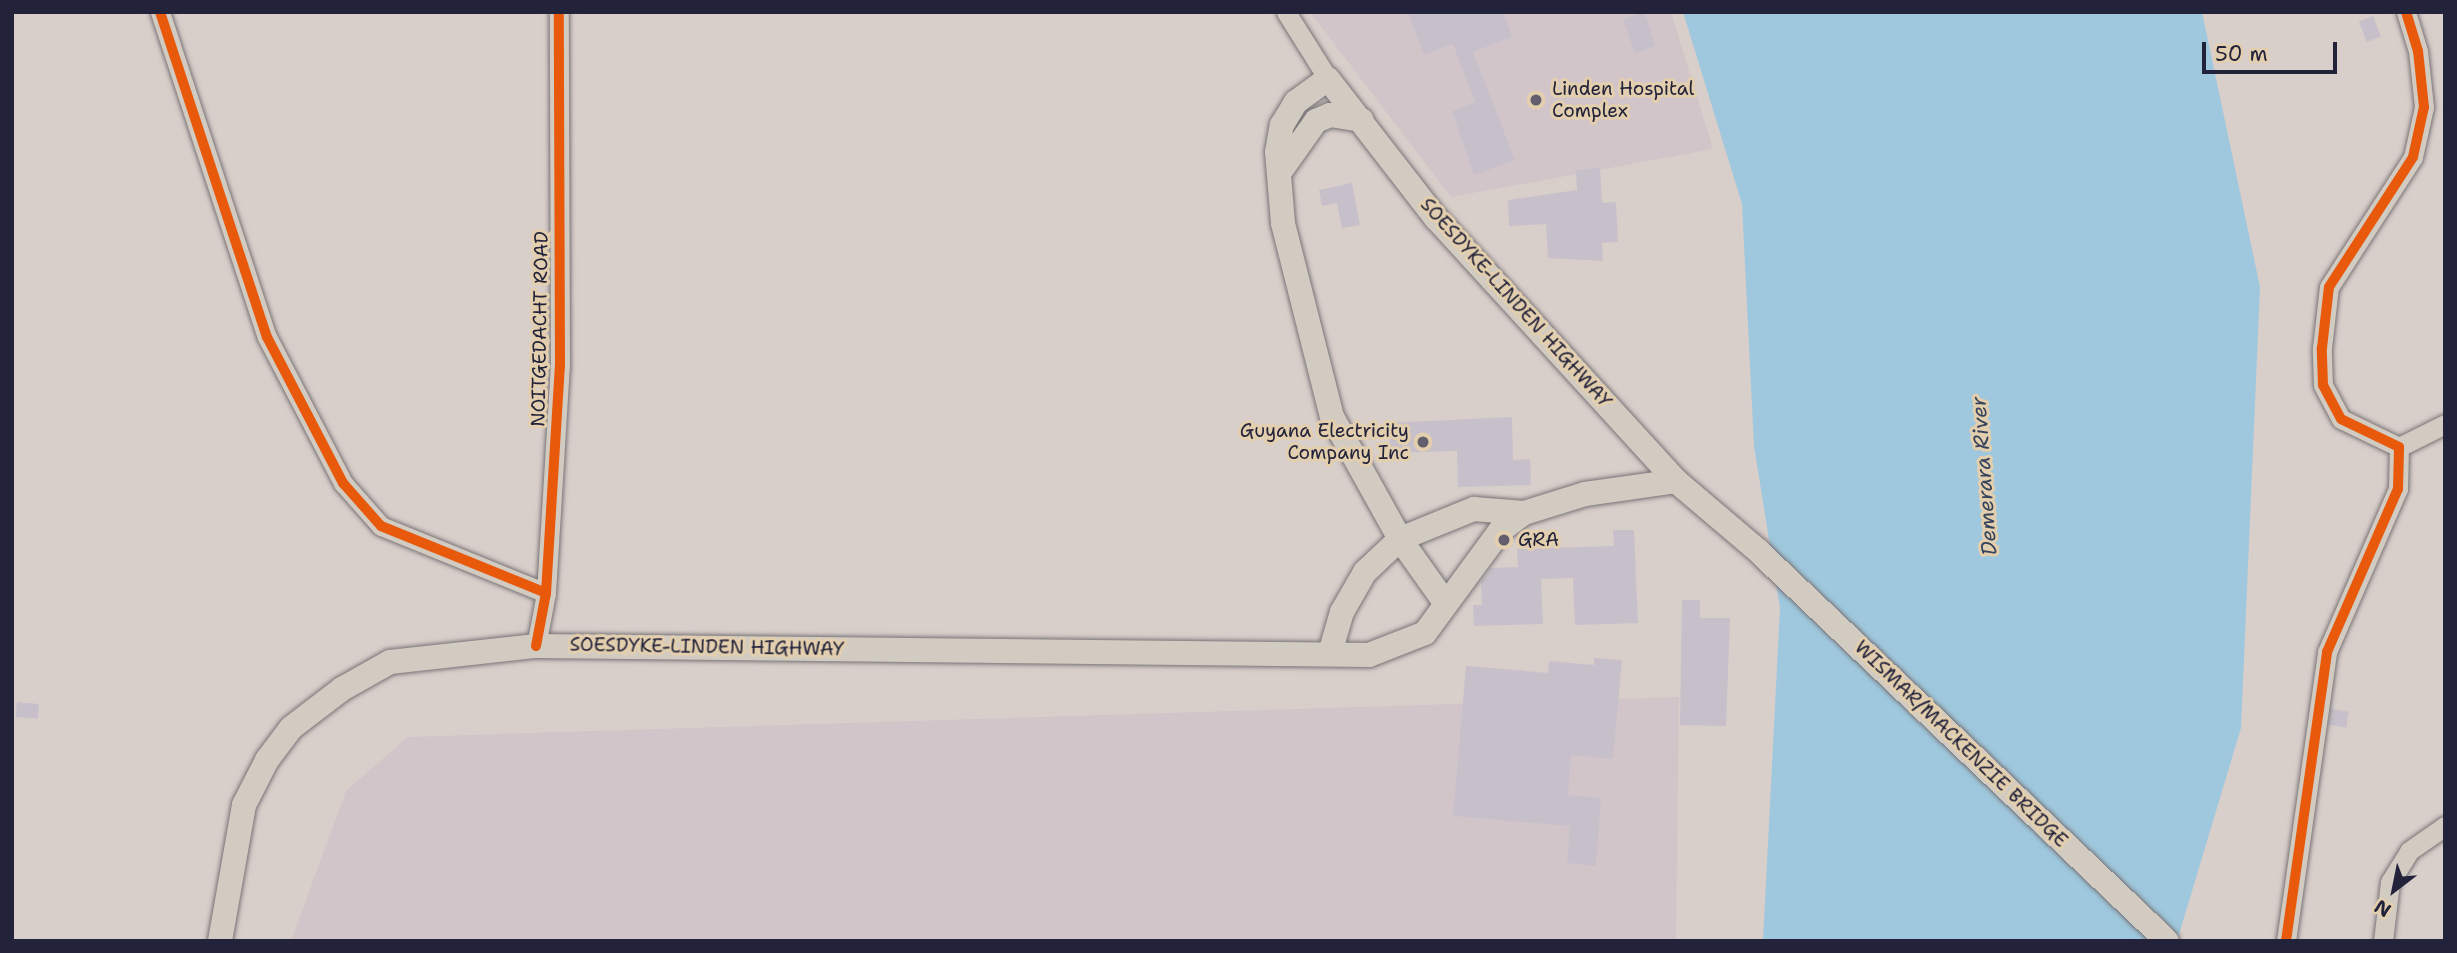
<!DOCTYPE html>
<style>
body{margin:0}
#map{position:relative;width:2457px;height:953px;overflow:hidden;background:#d8ceca;font-family:"Shantell Sans",sans-serif}
div>[style]{position:absolute}
.built>*{inset:0;background:#d2c5ca}
.water>*{inset:0;background:#9fc8de}
.building>*{inset:0;background:#c7c0ca;transform-origin:0 0}
.roads{filter:drop-shadow(0 0 2px #787477) drop-shadow(0 0 2px #787477)}
.minor>*{height:19px;margin:-9.5px;padding:0 9.5px;transform-origin:9.5px;border-radius:9.5px;background:#d2cbc1}
.major>*{height:24px;margin:-12px;padding:0 12px;transform-origin:12px;border-radius:12px;background:#d2cbc1}
.cycleway>*{height:10px;margin:-5px;padding:0 5px;transform-origin:5px;border-radius:5px;background:#e8590c}
.dots>*{width:19px;height:19px;translate:-50% -50%;box-sizing:border-box;border:4px solid #e3cfad;border-radius:50%}
span{translate:-50% -50%;white-space:nowrap;text-align:center;line-height:1.15;-webkit-text-stroke:6px #e3cfad;paint-order:stroke}
.poi-label{font-size:19px;color:#22223b}
.left{translate:0 -50%;text-align:left}
.right{translate:-100% -50%;text-align:right}
.street-label{font-size:19px;color:#22223b}
.water-label{font-size:21px;color:#36435d;font-style:italic}
.frame{position:absolute;inset:0;border:14px solid #22223b;pointer-events:none}
.north{position:absolute;left:2359px;top:855px;width:70px;height:70px;-webkit-text-stroke:5px #e3cfad;paint-order:stroke;rotate:212deg;font-size:19px;font-weight:700;line-height:28px;text-align:center;color:#22223b}
.north::after{content:'';display:block;margin:auto;width:24px;height:32px;background:#22223b;clip-path:polygon(50% 0,100% 100%,50% 72%,0 100%)}
.scale{position:absolute;left:2202px;top:42px;width:135px;height:32px;box-sizing:border-box;border:4px solid #22223b;border-top:0;padding-left:9px;font-size:21px;line-height:24px;white-space:nowrap;color:#22223b;-webkit-text-stroke:5px #e3cfad;paint-order:stroke}
</style>
<div id="map">
<div class="built">
<div style="clip-path:polygon(1310px 12px,1671px 12px,1713px 149px,1451px 197px)"></div>
<div style="clip-path:polygon(1679px 697px,1676px 941px,291px 941px,346px 791px,408px 737px)"></div>
</div>
<div class="water">
<div style="clip-path:polygon(1683px 12px,2202px 12px,2260px 287px,2241px 728px,2177px 941px,1763px 941px,1780px 608px,1754px 446px,1742px 204px)"></div>
</div>
<div class="building">
<div style="clip-path:polygon(1408px 12px,1503px 12px,1512px 37px,1473px 52px,1515px 160px,1474px 175px,1452px 111px,1475px 102px,1453px 44px,1424px 55px)"></div>
<div style="left:1644px;top:12px;width:36px;height:22px;rotate:71deg"></div>
<div style="left:2373px;top:16px;width:22px;height:15px;rotate:69deg"></div>
<div style="clip-path:polygon(1600px 168px,1602px 203px,1616px 202px,1618px 242px,1602px 243px,1603px 261px,1548px 258px,1546px 224px,1509px 226px,1508px 200px,1577px 190px,1576px 170px)"></div>
<div style="clip-path:polygon(1352px 183px,1360px 225px,1342px 228px,1337px 203px,1322px 206px,1319px 190px)"></div>
<div style="clip-path:polygon(1512px 417px,1513px 460px,1530px 459px,1531px 485px,1458px 487px,1457px 451px,1390px 453px,1389px 423px)"></div>
<div style="clip-path:polygon(1613px 530px,1634px 530px,1638px 623px,1575px 625px,1573px 578px,1541px 579px,1543px 624px,1474px 626px,1473px 605px,1482px 605px,1481px 582px,1491px 568px,1518px 567px,1517px 549px,1614px 546px)"></div>
<div style="clip-path:polygon(1682px 600px,1700px 600px,1700px 618px,1730px 618px,1726px 726px,1680px 725px)"></div>
<div style="clip-path:polygon(1594px 658px,1622px 660px,1613px 759px,1571px 755px,1568px 795px,1601px 798px,1596px 866px,1567px 863px,1570px 826px,1453px 816px,1466px 666px,1548px 673px,1549px 661px,1594px 665px)"></div>
<div style="left:17px;top:702px;width:22px;height:15px;rotate:5deg"></div>
<div style="left:2331px;top:709px;width:18px;height:16px;rotate:9deg"></div>
</div>
<div class="roads">
<div class="minor">
<div style="left:160px;top:12px;width:342px;rotate:71.8deg"></div>
<div style="left:267px;top:337px;width:165px;rotate:62.5deg"></div>
<div style="left:343px;top:483px;width:57px;rotate:48.5deg"></div>
<div style="left:381px;top:526px;width:178px;rotate:22.1deg"></div>
<div style="left:1286px;top:12px;width:79px;rotate:57.9deg"></div>
<div style="left:2399px;top:447px;width:51px;rotate:-26.6deg"></div>
<div style="left:536px;top:646px;width:54px;rotate:-79.3deg"></div>
<div style="left:546px;top:593px;width:227px;rotate:-86.5deg"></div>
<div style="left:560px;top:366px;width:354px;rotate:-90.2deg"></div>
<div style="left:2286px;top:941px;width:292px;rotate:-81.9deg"></div>
<div style="left:2327px;top:652px;width:178px;rotate:-66.5deg"></div>
<div style="left:2398px;top:489px;width:42px;rotate:-88.6deg"></div>
<div style="left:2399px;top:447px;width:64px;rotate:-154.2deg"></div>
<div style="left:2341px;top:419px;width:38px;rotate:-118deg"></div>
<div style="left:2323px;top:385px;width:37px;rotate:-92deg"></div>
<div style="left:2322px;top:348px;width:61px;rotate:-83.5deg"></div>
<div style="left:2329px;top:287px;width:155px;rotate:-57.1deg"></div>
<div style="left:2413px;top:157px;width:51px;rotate:-77.6deg"></div>
<div style="left:2424px;top:107px;width:56px;rotate:-96.1deg"></div>
<div style="left:2418px;top:51px;width:41px;rotate:-107.1deg"></div>
<div style="left:2383px;top:941px;width:59px;rotate:-83.2deg"></div>
<div style="left:2390px;top:882px;width:36px;rotate:-58deg"></div>
<div style="left:2409px;top:851px;width:44px;rotate:-34.8deg"></div>
</div>
<div class="major">
<div style="left:1282px;top:169px;width:59px;rotate:-54.7deg"></div>
<div style="left:1316px;top:121px;width:15px;rotate:-23deg"></div>
<div style="left:1330px;top:115px;width:32px;rotate:9deg"></div>
<div style="left:1444px;top:601px;width:76px;rotate:-125.4deg"></div>
<div style="left:1400px;top:539px;width:140px;rotate:-119.1deg"></div>
<div style="left:1332px;top:417px;width:200px;rotate:-104.2deg"></div>
<div style="left:1283px;top:223px;width:71px;rotate:-94.8deg"></div>
<div style="left:1277px;top:152px;width:27px;rotate:-80deg"></div>
<div style="left:1282px;top:125px;width:27px;rotate:-59deg"></div>
<div style="left:1296px;top:102px;width:39px;rotate:-36deg"></div>
<div style="left:1328px;top:79px;width:176px;rotate:52.2deg"></div>
<div style="left:1436px;top:218px;width:356px;rotate:47.6deg"></div>
<div style="left:1676px;top:481px;width:104px;rotate:40.3deg"></div>
<div style="left:1755px;top:548px;width:569px;rotate:43.65deg"></div>
<div style="left:1330px;top:653px;width:43px;rotate:-73.7deg"></div>
<div style="left:1342px;top:612px;width:46px;rotate:-60.1deg"></div>
<div style="left:1365px;top:572px;width:48px;rotate:-43.3deg"></div>
<div style="left:1400px;top:539px;width:80px;rotate:-22.1deg"></div>
<div style="left:1474px;top:509px;width:50px;rotate:4.6deg"></div>
<div style="left:220px;top:941px;width:138px;rotate:-80deg"></div>
<div style="left:244px;top:805px;width:51px;rotate:-62.9deg"></div>
<div style="left:267px;top:760px;width:40px;rotate:-53deg"></div>
<div style="left:291px;top:728px;width:64px;rotate:-37.4deg"></div>
<div style="left:342px;top:689px;width:55px;rotate:-29.4deg"></div>
<div style="left:390px;top:662px;width:147px;rotate:-6.3deg"></div>
<div style="left:536px;top:646px;width:833px;rotate:0.62deg"></div>
<div style="left:1369px;top:655px;width:60px;rotate:-21.4deg"></div>
<div style="left:1425px;top:633px;width:127px;rotate:-53.7deg"></div>
<div style="left:1500px;top:531px;width:30px;rotate:-37deg"></div>
<div style="left:1524px;top:513px;width:64px;rotate:-17.3deg"></div>
<div style="left:1585px;top:494px;width:92px;rotate:-8.1deg"></div>
</div>
</div>
<div class="cycleway">
<div style="left:160px;top:12px;width:342px;rotate:71.8deg"></div>
<div style="left:267px;top:337px;width:165px;rotate:62.5deg"></div>
<div style="left:343px;top:483px;width:57px;rotate:48.5deg"></div>
<div style="left:381px;top:526px;width:178px;rotate:22.1deg"></div>
<div style="left:536px;top:646px;width:54px;rotate:-79.3deg"></div>
<div style="left:546px;top:593px;width:227px;rotate:-86.5deg"></div>
<div style="left:560px;top:366px;width:354px;rotate:-90.2deg"></div>
<div style="left:2286px;top:941px;width:292px;rotate:-81.9deg"></div>
<div style="left:2327px;top:652px;width:178px;rotate:-66.5deg"></div>
<div style="left:2398px;top:489px;width:42px;rotate:-88.6deg"></div>
<div style="left:2399px;top:447px;width:64px;rotate:-154.2deg"></div>
<div style="left:2341px;top:419px;width:38px;rotate:-118deg"></div>
<div style="left:2323px;top:385px;width:37px;rotate:-92deg"></div>
<div style="left:2322px;top:348px;width:61px;rotate:-83.5deg"></div>
<div style="left:2329px;top:287px;width:155px;rotate:-57.1deg"></div>
<div style="left:2413px;top:157px;width:51px;rotate:-77.6deg"></div>
<div style="left:2424px;top:107px;width:56px;rotate:-96.1deg"></div>
<div style="left:2418px;top:51px;width:41px;rotate:-107.1deg"></div>
</div>
<div class="dots">
<div style="left:1536px;top:100px;background:#625e6d"></div>
<div style="left:1423px;top:442px;background:#625e6d"></div>
<div style="left:1504px;top:540px;background:#625e6d"></div>
</div>
<div class="poi-label">
<span class="left" style="left:1552px;top:100px">Linden Hospital<br>Complex</span>
<span class="right" style="left:1409px;top:442px">Guyana Electricity<br>Company Inc</span>
<span class="left" style="left:1518px;top:540px">GRA</span>
</div>
<div class="street-label">
<span style="left:1516px;top:303px;rotate:48deg">SOESDYKE-LINDEN HIGHWAY</span>
<span style="left:540px;top:329px;rotate:-89deg">NOITGEDACHT ROAD</span>
<span style="left:707px;top:647px;rotate:1deg">SOESDYKE-LINDEN HIGHWAY</span>
<span style="left:1961px;top:744px;rotate:44deg">WISMAR/MACKENZIE BRIDGE</span>
</div>
<div class="water-label">
<span style="left:1984px;top:476px;rotate:-94deg">Demerara River</span>
</div>
<div class="frame"></div>
<div class="north">N</div>
<div class="scale">50 m</div>
</div>
